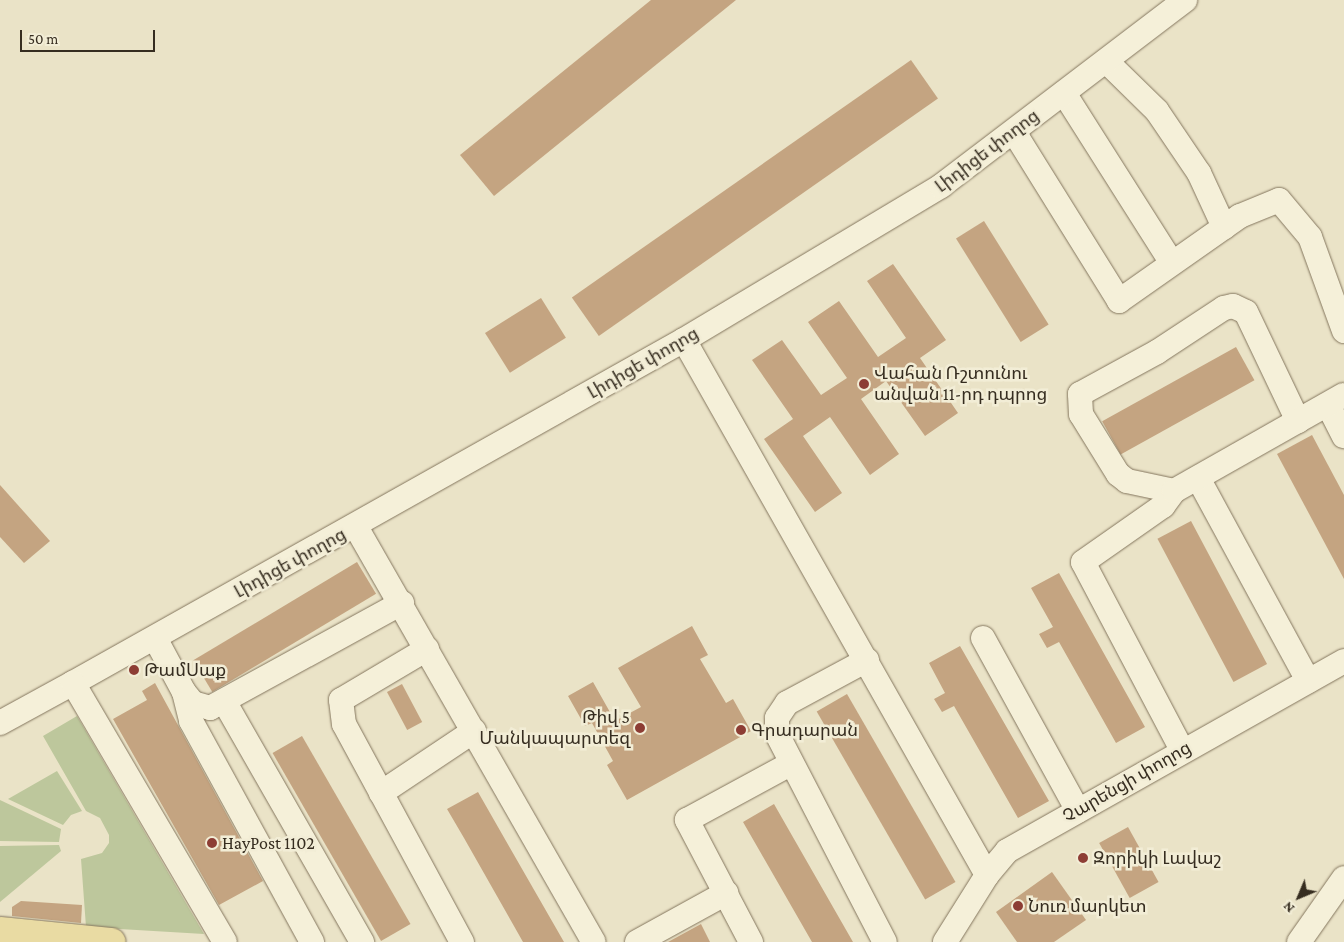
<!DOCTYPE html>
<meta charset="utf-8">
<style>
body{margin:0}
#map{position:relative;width:1344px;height:942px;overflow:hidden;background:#eae3c7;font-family:"Crimson Pro","Noto Sans Armenian",serif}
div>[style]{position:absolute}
.green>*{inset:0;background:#bdc79c}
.building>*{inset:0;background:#c4a481;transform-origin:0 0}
.roads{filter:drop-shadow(0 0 1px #84765e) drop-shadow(0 0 1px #84765e)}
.minor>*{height:24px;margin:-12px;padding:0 12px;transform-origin:12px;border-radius:12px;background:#f5f0d9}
.major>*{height:28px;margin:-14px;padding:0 14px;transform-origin:14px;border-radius:14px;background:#e9dba3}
.dots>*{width:14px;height:14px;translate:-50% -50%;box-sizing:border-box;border:2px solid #f2edd6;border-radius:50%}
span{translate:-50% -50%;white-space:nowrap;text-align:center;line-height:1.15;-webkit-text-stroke:5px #f2edd6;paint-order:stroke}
.street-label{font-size:18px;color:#362d20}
.poi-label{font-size:18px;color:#362d20}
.left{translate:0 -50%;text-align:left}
.right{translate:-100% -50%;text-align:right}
.north{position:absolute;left:1274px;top:872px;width:50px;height:50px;-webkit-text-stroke:4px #f2edd6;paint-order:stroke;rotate:225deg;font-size:14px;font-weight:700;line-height:20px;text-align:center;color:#362d20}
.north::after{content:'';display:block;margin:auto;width:18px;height:22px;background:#362d20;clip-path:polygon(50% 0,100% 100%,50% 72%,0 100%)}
.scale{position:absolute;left:20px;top:30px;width:135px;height:22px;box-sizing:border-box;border:2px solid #362d20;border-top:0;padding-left:6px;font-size:15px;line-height:18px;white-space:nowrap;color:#362d20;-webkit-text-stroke:4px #f2edd6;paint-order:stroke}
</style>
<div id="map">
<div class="green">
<div style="clip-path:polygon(77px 716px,204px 934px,86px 927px,81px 859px,102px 853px,109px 843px,109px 835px,100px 818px,86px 811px,43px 736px)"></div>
<div style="clip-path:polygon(57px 771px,82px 811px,71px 815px,63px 825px,8px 799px)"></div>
<div style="clip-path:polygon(0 800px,61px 829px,59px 842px,0 841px)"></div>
<div style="clip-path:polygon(59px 845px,61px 851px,0 902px,0 846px)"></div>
</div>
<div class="building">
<div style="clip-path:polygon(651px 0,736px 0,494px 196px,460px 155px)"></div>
<div style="left:911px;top:60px;width:47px;height:414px;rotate:55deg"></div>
<div style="left:984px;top:221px;width:122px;height:33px;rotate:58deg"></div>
<div style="clip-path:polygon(893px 264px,946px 340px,920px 358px,958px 413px,925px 436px,886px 381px,861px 399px,899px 454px,870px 475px,830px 417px,803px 436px,842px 493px,815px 512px,764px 439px,793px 419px,752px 360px,782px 340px,821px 395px,847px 378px,808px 322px,839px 301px,878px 357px,906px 338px,867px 281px)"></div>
<div style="left:541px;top:298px;width:47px;height:66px;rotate:58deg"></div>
<div style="left:1236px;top:347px;width:38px;height:153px;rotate:61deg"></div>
<div style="clip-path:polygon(1312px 435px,1344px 495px,1344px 579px,1277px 454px)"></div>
<div style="clip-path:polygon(0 485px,50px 541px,24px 563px,0 537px)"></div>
<div style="left:1191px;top:521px;width:162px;height:38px;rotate:62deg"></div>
<div style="left:357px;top:562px;width:37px;height:191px;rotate:59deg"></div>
<div style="clip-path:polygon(1059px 573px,1145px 727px,1116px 743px,1059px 642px,1047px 648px,1039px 634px,1053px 627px,1031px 588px)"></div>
<div style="clip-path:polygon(692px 626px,708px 655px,700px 659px,726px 703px,733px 699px,751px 731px,627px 800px,607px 765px,613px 761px,592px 723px,585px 726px,568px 696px,593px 682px,615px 721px,641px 707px,618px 668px)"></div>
<div style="clip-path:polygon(960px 646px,1049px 801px,1018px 818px,954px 706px,942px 712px,934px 699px,945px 693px,929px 663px)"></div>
<div style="clip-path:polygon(155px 683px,263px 881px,219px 905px,113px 719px,147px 700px,142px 691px)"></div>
<div style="left:402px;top:684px;width:43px;height:17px;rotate:62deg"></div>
<div style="left:847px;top:694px;width:217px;height:35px;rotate:60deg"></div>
<div style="left:302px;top:736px;width:217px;height:34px;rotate:60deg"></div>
<div style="clip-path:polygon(478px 792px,494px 820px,564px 942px,523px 942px,464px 838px,447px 809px)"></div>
<div style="clip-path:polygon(774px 804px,790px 832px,853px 942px,812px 942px,743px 822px)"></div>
<div style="left:1128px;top:827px;width:63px;height:33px;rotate:61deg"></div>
<div style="clip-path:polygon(1052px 872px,1086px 920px,1054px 942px,1017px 942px,996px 912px)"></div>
<div style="clip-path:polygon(21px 901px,82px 905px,81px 923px,12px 916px,12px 907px)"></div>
<div style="clip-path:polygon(701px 924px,710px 942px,668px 942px)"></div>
</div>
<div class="roads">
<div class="minor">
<div style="left:1106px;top:61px;width:71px;rotate:44.4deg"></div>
<div style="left:1157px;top:111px;width:75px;rotate:55.9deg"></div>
<div style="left:1199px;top:173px;width:60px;rotate:65.2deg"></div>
<div style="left:1064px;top:93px;width:201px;rotate:57.6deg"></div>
<div style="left:1014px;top:132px;width:199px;rotate:58.1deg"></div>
<div style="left:1119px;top:301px;width:148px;rotate:-35.1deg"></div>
<div style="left:1240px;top:216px;width:42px;rotate:-22.3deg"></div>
<div style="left:1279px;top:200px;width:48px;rotate:50deg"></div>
<div style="left:1310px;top:237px;width:100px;rotate:70.1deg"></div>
<div style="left:684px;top:340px;width:615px;rotate:60.47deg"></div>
<div style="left:1328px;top:405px;width:35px;rotate:63deg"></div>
<div style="left:1198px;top:478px;width:231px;rotate:61.5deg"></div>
<div style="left:1174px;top:491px;width:48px;rotate:-168deg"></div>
<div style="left:1127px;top:481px;width:11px;rotate:-142deg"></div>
<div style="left:1118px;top:474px;width:70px;rotate:-121.7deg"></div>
<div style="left:1081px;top:414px;width:20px;rotate:-93deg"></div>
<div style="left:1080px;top:394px;width:88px;rotate:-28.6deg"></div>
<div style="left:1157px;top:352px;width:80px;rotate:-33.3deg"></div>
<div style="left:1224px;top:308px;width:9px;rotate:-13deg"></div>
<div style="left:1233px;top:306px;width:14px;rotate:25deg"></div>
<div style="left:1246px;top:312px;width:121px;rotate:64.5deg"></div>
<div style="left:356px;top:527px;width:478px;rotate:60.2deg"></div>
<div style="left:155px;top:638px;width:61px;rotate:61.8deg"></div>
<div style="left:184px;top:692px;width:14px;rotate:51deg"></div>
<div style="left:193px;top:703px;width:18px;rotate:16deg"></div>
<div style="left:210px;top:708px;width:219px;rotate:-28.7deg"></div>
<div style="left:983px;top:638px;width:197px;rotate:61.2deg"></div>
<div style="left:427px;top:649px;width:100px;rotate:149.3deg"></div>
<div style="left:341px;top:700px;width:24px;rotate:83deg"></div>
<div style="left:344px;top:724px;width:248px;rotate:61.6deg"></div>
<div style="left:867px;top:660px;width:91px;rotate:151.7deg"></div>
<div style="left:787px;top:703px;width:18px;rotate:124deg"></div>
<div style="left:777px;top:718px;width:16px;rotate:90deg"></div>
<div style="left:777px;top:734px;width:234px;rotate:62.6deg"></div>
<div style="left:73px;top:683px;width:701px;rotate:-29.31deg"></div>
<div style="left:684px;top:340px;width:300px;rotate:-30.9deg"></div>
<div style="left:941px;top:186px;width:307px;rotate:-37.3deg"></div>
<div style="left:184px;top:692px;width:30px;rotate:76deg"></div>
<div style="left:191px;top:721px;width:252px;rotate:61.3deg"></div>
<div style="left:224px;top:701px;width:278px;rotate:60.2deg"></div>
<div style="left:0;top:723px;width:83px;rotate:-28.7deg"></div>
<div style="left:73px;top:683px;width:300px;rotate:59.6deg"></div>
<div style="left:1182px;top:750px;width:212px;rotate:-117.8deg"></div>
<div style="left:1083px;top:562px;width:98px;rotate:-35deg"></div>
<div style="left:1163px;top:506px;width:19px;rotate:-54deg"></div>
<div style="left:1174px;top:491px;width:195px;rotate:-29.5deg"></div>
<div style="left:381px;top:793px;width:112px;rotate:-33.7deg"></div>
<div style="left:637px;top:942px;width:102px;rotate:-28.8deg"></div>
<div style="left:751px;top:942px;width:138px;rotate:-117.7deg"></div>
<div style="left:687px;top:820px;width:117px;rotate:-28.5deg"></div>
<div style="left:945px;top:942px;width:79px;rotate:-57.9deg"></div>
<div style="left:987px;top:875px;width:31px;rotate:-50deg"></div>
<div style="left:1007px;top:851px;width:387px;rotate:-29.4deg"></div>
<div style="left:1299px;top:942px;width:78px;rotate:-54.9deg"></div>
</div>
<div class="major">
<div style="left:0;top:931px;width:112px;rotate:5.7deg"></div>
</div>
</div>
<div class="dots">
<div style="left:864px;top:384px;background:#8d3d34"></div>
<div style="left:134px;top:670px;background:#8d3d34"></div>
<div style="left:640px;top:728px;background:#8d3d34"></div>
<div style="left:741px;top:730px;background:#8d3d34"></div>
<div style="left:212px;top:843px;background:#8d3d34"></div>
<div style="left:1083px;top:858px;background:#8d3d34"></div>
<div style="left:1018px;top:906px;background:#8d3d34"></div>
</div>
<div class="street-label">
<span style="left:987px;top:151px;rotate:-37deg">Լիդիցե փողոց</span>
<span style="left:643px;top:363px;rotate:-30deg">Լիդիցե փողոց</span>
<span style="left:290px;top:563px;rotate:-29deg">Լիդիցե փողոց</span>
<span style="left:1127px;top:782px;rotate:-30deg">Չարենցի փողոց</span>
</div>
<div class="poi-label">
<span class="left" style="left:874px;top:384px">Վահան Ռշտունու<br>անվան 11-րդ դպրոց</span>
<span class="left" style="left:144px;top:670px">ԹամՍաք</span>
<span class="right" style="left:630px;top:728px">Թիվ 5<br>Մանկապարտեզ</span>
<span class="left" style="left:751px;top:730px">Գրադարան</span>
<span class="left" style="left:222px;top:843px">HayPost 1102</span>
<span class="left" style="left:1093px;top:858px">Զորիկի Լավաշ</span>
<span class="left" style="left:1028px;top:906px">Նուռ մարկետ</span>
</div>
<div class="north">N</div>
<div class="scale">50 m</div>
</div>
